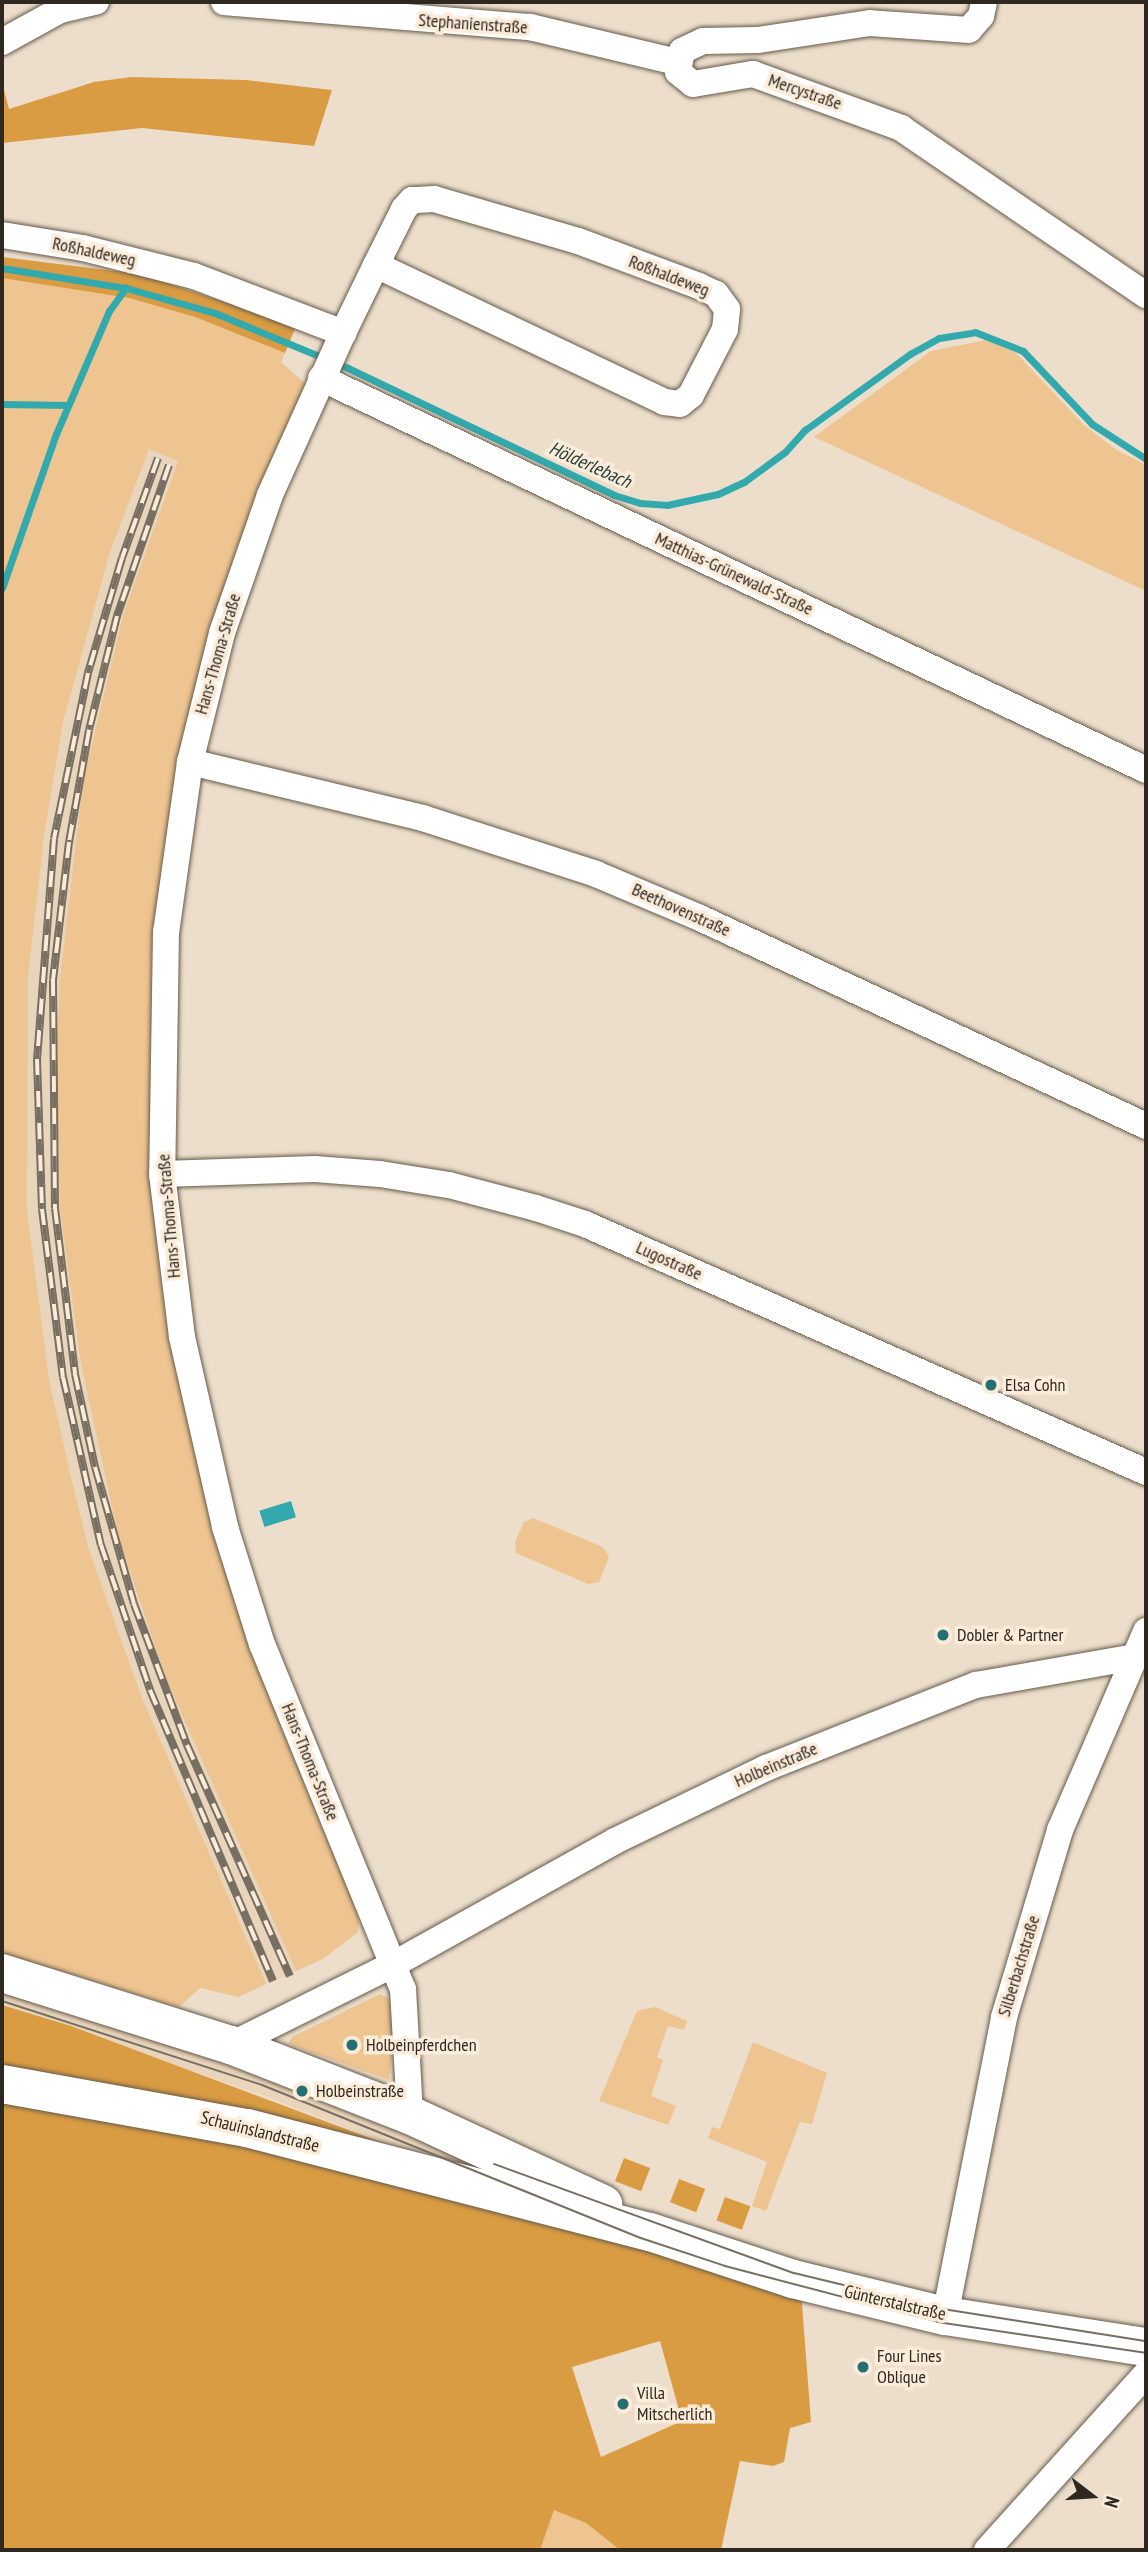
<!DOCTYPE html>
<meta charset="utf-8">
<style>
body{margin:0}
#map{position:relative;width:1148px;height:2552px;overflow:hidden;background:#eddecc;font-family:"PT Sans Narrow",sans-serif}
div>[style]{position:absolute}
.built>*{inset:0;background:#e9d5bc}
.green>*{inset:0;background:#eec490}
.forest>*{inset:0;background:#d99c43;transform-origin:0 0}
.water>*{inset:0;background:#32a9ac;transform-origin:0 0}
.stream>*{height:7px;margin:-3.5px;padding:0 3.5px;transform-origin:3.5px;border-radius:3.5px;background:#32a9ac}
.roads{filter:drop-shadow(0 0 2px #665a4a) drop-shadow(0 0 2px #665a4a)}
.street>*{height:26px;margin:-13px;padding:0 13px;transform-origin:13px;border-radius:13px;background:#fff}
.secondary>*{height:38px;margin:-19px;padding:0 19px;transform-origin:19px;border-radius:19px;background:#fff}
.tram>*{height:2px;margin:-1px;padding:0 1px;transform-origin:1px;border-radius:1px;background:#786f63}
.rail>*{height:8px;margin-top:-4px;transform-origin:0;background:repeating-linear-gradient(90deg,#fbebd9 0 16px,#786f63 0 32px);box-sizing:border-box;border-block:2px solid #786f63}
.dots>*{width:19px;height:19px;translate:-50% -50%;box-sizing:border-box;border:4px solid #fbebd9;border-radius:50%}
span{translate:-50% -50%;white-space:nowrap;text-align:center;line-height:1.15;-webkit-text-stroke:7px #fbebd9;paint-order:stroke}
.street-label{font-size:18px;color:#2e2821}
.poi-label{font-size:18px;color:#2e2821}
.left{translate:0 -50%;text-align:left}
.water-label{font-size:19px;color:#243e3e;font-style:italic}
.frame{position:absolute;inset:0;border:4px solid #2e2821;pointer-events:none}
.north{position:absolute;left:1057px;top:2461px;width:70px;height:70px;-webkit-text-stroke:5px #fbebd9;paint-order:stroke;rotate:107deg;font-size:19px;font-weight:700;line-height:28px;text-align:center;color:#2e2821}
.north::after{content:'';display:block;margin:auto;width:24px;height:32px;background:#2e2821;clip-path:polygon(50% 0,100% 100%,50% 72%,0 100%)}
</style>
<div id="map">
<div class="built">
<div style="clip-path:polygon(149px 449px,201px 469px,125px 960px,232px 1739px,323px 1959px,238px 1997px,2px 1409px,2px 726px)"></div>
<div style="clip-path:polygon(2px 1982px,89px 2007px,559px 2187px,514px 2192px,254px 2092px,2px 2005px)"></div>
</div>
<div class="green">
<div style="clip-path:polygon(2px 277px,129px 298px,195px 317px,285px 353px,281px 362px,307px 385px,177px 784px,174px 1343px,359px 1905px,358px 1932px,323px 1959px,296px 1971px,167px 1681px,119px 1539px,81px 1363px,60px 1210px,56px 1060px,60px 980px,83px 781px,123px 616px,178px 461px,149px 449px,110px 552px,63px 722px,44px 836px,28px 977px,27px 1210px,49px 1380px,70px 1473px,89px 1550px,141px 1696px,266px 1984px,238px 1997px,200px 1988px,179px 2007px,2px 1953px)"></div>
<div style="clip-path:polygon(986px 340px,1016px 353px,1084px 425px,1115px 449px,1146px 465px,1146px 591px,814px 437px,931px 351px)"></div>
<div style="clip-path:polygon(533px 1518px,603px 1547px,609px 1557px,599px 1582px,588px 1584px,516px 1553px,515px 1542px,524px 1522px)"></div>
<div style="clip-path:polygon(380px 1994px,388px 1998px,396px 2019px,389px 2080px,288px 2044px,292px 2037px)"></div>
<div style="clip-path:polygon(655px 2007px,687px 2021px,684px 2030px,668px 2026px,657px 2057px,663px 2060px,651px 2096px,676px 2106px,668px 2125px,599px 2101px,637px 2011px)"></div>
<div style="clip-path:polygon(753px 2042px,827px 2073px,812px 2124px,800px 2122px,766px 2211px,752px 2206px,767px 2162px,708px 2138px,712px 2127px,720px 2129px)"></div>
<div style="clip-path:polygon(554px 2509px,586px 2523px,620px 2550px,540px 2550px)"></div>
</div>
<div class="forest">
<div style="clip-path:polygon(131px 77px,246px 80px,332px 90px,314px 146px,142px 128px,2px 143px,2px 83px,9px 109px,94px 82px)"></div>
<div style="clip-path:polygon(2px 257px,139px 274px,296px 326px,285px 353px,195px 317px,129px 298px,2px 278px)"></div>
<div style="clip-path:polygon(evenodd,2px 2005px,71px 2026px,514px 2192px,801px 2291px,811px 2422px,790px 2428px,784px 2462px,773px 2466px,740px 2461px,721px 2550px,620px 2550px,586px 2523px,554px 2510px,540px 2550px,2px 2550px,2px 2005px,660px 2341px,682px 2421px,601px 2457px,572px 2367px,660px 2341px)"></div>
<div style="left:624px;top:2158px;width:28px;height:25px;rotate:21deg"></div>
<div style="left:679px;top:2179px;width:28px;height:25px;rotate:21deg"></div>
<div style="left:725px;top:2197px;width:27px;height:25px;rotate:20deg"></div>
</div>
<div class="water">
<div style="left:291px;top:1501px;width:17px;height:33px;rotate:73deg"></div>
</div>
<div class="stream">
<div style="left:2px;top:268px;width:126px;rotate:9.2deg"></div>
<div style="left:126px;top:288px;width:92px;rotate:15.7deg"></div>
<div style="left:215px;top:313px;width:144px;rotate:22.5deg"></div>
<div style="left:348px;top:368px;width:295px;rotate:25.5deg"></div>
<div style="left:614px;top:495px;width:27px;rotate:17deg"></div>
<div style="left:640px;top:503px;width:27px;rotate:4deg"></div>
<div style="left:667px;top:505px;width:52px;rotate:-12.2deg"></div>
<div style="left:718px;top:494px;width:29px;rotate:-25deg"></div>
<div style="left:744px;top:482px;width:51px;rotate:-36.2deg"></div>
<div style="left:785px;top:452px;width:30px;rotate:-48deg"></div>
<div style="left:805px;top:430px;width:130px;rotate:-35.9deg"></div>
<div style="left:910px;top:354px;width:33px;rotate:-29deg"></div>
<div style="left:939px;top:338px;width:36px;rotate:-9deg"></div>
<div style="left:975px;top:332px;width:52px;rotate:21.6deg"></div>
<div style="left:1023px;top:351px;width:100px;rotate:46.6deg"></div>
<div style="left:1092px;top:424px;width:64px;rotate:32.9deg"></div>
<div style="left:2px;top:404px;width:66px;rotate:0.9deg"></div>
<div style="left:2px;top:588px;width:163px;rotate:-70.7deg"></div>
<div style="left:56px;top:434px;width:134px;rotate:-66.7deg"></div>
<div style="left:109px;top:311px;width:29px;rotate:-54deg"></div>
</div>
<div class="roads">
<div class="street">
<div style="left:224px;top:2px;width:307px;rotate:4.7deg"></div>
<div style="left:530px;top:27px;width:151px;rotate:13.4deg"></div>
<div style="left:984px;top:2px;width:14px;rotate:102deg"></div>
<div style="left:981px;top:16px;width:18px;rotate:131deg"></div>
<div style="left:969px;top:30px;width:99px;rotate:-176deg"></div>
<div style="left:870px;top:23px;width:114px;rotate:171.4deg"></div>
<div style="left:757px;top:40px;width:54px;rotate:178.9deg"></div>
<div style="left:703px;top:41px;width:23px;rotate:155deg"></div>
<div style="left:682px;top:51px;width:21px;rotate:101deg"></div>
<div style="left:678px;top:72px;width:19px;rotate:39deg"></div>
<div style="left:693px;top:84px;width:61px;rotate:-9.5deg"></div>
<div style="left:753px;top:74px;width:158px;rotate:20deg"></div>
<div style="left:901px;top:128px;width:297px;rotate:34.3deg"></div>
<div style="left:2px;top:42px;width:66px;rotate:-28.9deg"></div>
<div style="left:60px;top:10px;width:37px;rotate:-13deg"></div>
<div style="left:2px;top:235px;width:82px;rotate:9.1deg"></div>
<div style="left:83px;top:248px;width:114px;rotate:14.2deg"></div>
<div style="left:194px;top:276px;width:160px;rotate:20.9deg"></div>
<div style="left:376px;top:265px;width:319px;rotate:25.4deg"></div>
<div style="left:664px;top:402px;width:16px;rotate:7deg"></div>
<div style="left:680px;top:404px;width:14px;rotate:-39deg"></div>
<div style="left:691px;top:395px;width:74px;rotate:-62.7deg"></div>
<div style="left:725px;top:329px;width:20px;rotate:-84deg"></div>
<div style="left:727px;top:309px;width:19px;rotate:-126deg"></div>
<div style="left:716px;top:294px;width:19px;rotate:-155deg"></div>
<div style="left:699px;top:286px;width:129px;rotate:-159.6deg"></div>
<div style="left:578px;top:241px;width:150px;rotate:-163.7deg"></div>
<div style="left:434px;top:199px;width:22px;rotate:177deg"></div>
<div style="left:412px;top:200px;width:12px;rotate:132deg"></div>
<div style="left:404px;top:209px;width:63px;rotate:116.6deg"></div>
<div style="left:376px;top:265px;width:76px;rotate:115.9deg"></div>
<div style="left:343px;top:333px;width:178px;rotate:114.3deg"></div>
<div style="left:270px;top:495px;width:146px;rotate:109.2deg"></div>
<div style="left:222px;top:633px;width:133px;rotate:103.9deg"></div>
<div style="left:190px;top:762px;width:172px;rotate:98deg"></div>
<div style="left:166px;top:932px;width:242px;rotate:90.9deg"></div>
<div style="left:162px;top:1174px;width:164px;rotate:83deg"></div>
<div style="left:182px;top:1337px;width:195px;rotate:77.2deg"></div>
<div style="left:225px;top:1527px;width:123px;rotate:72.5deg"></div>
<div style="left:262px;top:1644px;width:373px;rotate:67.8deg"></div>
<div style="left:403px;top:1989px;width:126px;rotate:86.8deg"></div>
<div style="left:321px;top:378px;width:913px;rotate:25.41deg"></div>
<div style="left:190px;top:762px;width:240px;rotate:13.5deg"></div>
<div style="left:423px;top:818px;width:182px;rotate:17.9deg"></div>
<div style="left:596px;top:874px;width:113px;rotate:22.9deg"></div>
<div style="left:700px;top:918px;width:492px;rotate:25deg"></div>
<div style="left:162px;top:1174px;width:153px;rotate:-1.9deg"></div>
<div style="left:315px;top:1169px;width:65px;rotate:4.4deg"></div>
<div style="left:380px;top:1174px;width:70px;rotate:9.1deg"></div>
<div style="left:449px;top:1185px;width:90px;rotate:14.8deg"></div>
<div style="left:536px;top:1208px;width:52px;rotate:18.1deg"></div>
<div style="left:585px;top:1224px;width:613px;rotate:23.85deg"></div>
<div style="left:231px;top:2045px;width:184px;rotate:-26.4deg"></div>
<div style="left:396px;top:1963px;width:251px;rotate:-29.1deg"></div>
<div style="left:615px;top:1841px;width:168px;rotate:-25.8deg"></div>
<div style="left:766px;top:1768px;width:226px;rotate:-21.6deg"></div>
<div style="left:976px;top:1685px;width:173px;rotate:-10deg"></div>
<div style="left:945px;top:2316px;width:305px;rotate:-78.8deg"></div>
<div style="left:1004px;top:2017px;width:195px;rotate:-73.3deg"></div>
<div style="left:1060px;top:1830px;width:217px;rotate:-66.6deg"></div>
<div style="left:987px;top:2550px;width:237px;rotate:-47.9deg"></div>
</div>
<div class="secondary">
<div style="left:2px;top:1973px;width:240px;rotate:17.5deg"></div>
<div style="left:231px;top:2045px;width:192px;rotate:21.4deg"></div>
<div style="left:410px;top:2115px;width:213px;rotate:24.8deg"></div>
<div style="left:2px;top:2084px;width:249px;rotate:10.2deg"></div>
<div style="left:247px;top:2128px;width:416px;rotate:14.5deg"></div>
<div style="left:650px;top:2232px;width:151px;rotate:18.2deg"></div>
<div style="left:793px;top:2279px;width:156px;rotate:13.7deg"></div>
<div style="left:945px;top:2316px;width:203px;rotate:8.8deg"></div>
</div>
</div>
<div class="tram">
<div style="left:2px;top:2001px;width:273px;rotate:17.9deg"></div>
<div style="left:262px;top:2085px;width:409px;rotate:22deg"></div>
<div style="left:641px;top:2238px;width:89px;rotate:18.4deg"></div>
<div style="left:725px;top:2266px;width:225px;rotate:14.7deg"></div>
<div style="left:943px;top:2323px;width:205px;rotate:8.4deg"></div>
<div style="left:494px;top:2164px;width:319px;rotate:20deg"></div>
<div style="left:794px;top:2273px;width:153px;rotate:13.6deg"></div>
<div style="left:943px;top:2309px;width:206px;rotate:9deg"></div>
</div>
<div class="rail">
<div style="left:158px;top:458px;width:106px;rotate:109.8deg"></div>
<div style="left:122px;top:558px;width:120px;rotate:106.5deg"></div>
<div style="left:88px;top:673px;width:169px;rotate:101.6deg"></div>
<div style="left:54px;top:839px;width:221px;rotate:94.4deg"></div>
<div style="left:37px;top:1059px;width:150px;rotate:88.1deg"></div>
<div style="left:42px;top:1209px;width:169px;rotate:82.9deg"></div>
<div style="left:63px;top:1377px;width:172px;rotate:77.3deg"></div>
<div style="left:101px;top:1545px;width:153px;rotate:71.3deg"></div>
<div style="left:150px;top:1690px;width:316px;rotate:67.1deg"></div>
<div style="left:169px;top:465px;width:160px;rotate:109deg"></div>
<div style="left:117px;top:616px;width:117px;rotate:103.8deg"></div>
<div style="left:89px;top:730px;width:114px;rotate:100.1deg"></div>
<div style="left:69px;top:842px;width:139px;rotate:96.6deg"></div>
<div style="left:53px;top:980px;width:228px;rotate:89.5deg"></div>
<div style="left:55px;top:1208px;width:167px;rotate:83.1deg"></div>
<div style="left:75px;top:1374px;width:95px;rotate:77.9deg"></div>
<div style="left:95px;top:1467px;width:142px;rotate:74.1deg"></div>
<div style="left:134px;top:1604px;width:151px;rotate:69.4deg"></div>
<div style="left:187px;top:1745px;width:253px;rotate:66deg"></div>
</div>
<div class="dots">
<div style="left:991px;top:1385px;background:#246f71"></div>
<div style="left:943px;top:1635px;background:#246f71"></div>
<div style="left:352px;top:2045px;background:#246f71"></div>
<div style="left:302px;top:2091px;background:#246f71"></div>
<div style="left:863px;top:2367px;background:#246f71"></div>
<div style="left:623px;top:2404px;background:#246f71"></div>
</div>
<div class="street-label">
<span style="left:473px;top:24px;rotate:4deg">Stephanienstraße</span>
<span style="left:805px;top:92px;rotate:19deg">Mercystraße</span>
<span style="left:94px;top:252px;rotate:12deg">Roßhaldeweg</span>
<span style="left:669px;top:276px;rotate:21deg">Roßhaldeweg</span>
<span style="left:734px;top:574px;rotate:25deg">Matthias-Grünewald-Straße</span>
<span style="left:218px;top:654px;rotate:-74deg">Hans-Thoma-Straße</span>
<span style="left:681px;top:910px;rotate:24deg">Beethovenstraße</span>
<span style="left:169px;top:1216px;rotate:-95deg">Hans-Thoma-Straße</span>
<span style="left:669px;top:1261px;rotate:24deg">Lugostraße</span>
<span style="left:310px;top:1762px;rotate:68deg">Hans-Thoma-Straße</span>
<span style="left:776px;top:1765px;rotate:-23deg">Holbeinstraße</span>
<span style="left:1019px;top:1966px;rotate:-73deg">Silberbachstraße</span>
<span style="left:260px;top:2132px;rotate:14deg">Schauinslandstraße</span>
<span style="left:895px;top:2303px;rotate:13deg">Günterstalstraße</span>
</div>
<div class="poi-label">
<span class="left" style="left:1005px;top:1385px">Elsa Cohn</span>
<span class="left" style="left:957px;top:1635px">Dobler &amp; Partner</span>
<span class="left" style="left:366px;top:2045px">Holbeinpferdchen</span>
<span class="left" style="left:316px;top:2091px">Holbeinstraße</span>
<span class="left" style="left:877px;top:2367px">Four Lines<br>Oblique</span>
<span class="left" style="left:637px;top:2404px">Villa<br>Mitscherlich</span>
</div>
<div class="water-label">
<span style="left:590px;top:465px;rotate:24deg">Hölderlebach</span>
</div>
<div class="frame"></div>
<div class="north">N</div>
</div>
